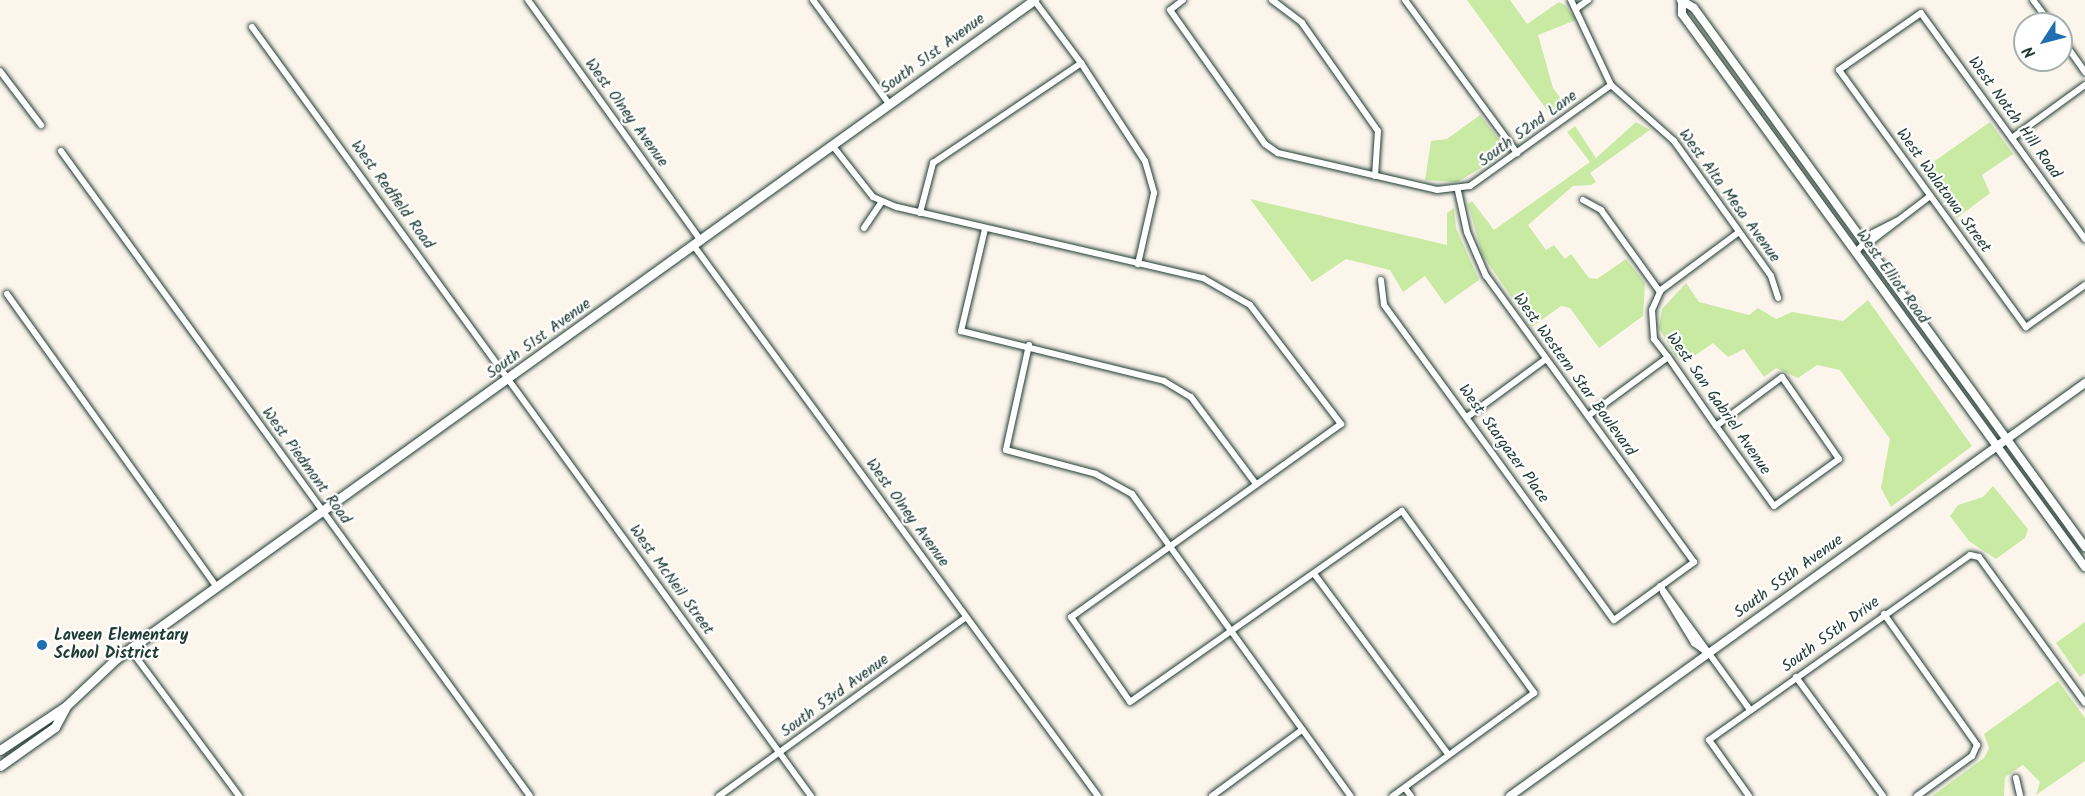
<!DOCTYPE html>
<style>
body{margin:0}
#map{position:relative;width:2085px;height:796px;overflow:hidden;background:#fcf5ec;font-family:Kalam,sans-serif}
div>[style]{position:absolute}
.green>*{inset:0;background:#c9eaa3}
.roads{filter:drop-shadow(0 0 2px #1f3d34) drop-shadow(0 0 2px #1f3d34)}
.street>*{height:6px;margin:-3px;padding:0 3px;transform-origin:3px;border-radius:3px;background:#fff}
.secondary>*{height:8px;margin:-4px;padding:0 4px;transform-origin:4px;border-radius:4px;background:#fff}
.primary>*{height:9px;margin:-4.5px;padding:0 4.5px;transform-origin:4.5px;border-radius:4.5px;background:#fff}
.dots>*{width:16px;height:16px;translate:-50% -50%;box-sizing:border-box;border:3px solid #fff;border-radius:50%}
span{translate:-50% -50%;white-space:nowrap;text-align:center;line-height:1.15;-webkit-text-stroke:4.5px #fff;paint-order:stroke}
.street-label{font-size:16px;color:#1f3d34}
.poi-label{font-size:16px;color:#1f3d34;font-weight:700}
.left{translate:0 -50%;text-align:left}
.north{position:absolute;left:2013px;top:12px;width:60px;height:60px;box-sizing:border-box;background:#fff;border:2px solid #a5b1ae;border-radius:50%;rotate:234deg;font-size:16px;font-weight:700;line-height:24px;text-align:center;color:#1f3d34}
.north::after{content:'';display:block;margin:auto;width:21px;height:27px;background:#1f6fb2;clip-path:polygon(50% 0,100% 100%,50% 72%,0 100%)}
</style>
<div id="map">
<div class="green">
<div style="clip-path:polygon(1467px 0,1510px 0,1527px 24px,1559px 2px,1565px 5px,1576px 20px,1538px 35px,1553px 88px,1567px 107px,1552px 117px)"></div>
<div style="clip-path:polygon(1480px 115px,1502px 144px,1500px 157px,1457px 182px,1425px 180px,1431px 141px,1447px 139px)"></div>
<div style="clip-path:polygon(1636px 122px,1650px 130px,1590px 173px,1596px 182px,1591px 185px,1573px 186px,1528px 225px,1546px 250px,1554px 245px,1565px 259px,1571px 254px,1589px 278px,1597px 279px,1626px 259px,1645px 283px,1643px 316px,1599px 348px,1570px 308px,1561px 306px,1532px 327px,1482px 254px,1468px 204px,1472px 201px,1494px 230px,1590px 162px,1567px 132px,1575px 126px,1596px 158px)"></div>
<div style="clip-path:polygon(1990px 122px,2013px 154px,1982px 175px,1990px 193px,1957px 218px,1922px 170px)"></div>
<div style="clip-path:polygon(1250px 199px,1447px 245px,1447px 213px,1454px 208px,1456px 228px,1479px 280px,1445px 304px,1425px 276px,1403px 292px,1390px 270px,1346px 259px,1312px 282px)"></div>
<div style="clip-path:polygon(1686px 283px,1699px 302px,1749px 315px,1758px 308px,1776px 319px,1792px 312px,1843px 321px,1868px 300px,1972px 446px,1891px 507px,1881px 488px,1890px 439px,1840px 370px,1817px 365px,1798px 378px,1776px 368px,1764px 377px,1744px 349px,1728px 357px,1713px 343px,1684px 363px,1676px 357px,1659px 328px,1662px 309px)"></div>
<div style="clip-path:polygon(1993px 486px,2028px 529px,2025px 538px,1996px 559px,1969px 541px,1950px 516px,1958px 505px,1983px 497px)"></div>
<div style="clip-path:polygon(2085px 622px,2085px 673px,2080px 677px,2056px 643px)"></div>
<div style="clip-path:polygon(2058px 681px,2085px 718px,2085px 761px,2036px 795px,2040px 782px,2023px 765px,2005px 777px,2004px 796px,1932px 796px,1984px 758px,1989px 748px,1984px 734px)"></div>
</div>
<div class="roads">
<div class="street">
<div style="left:528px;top:0;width:297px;rotate:54.3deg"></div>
<div style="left:813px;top:0;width:129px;rotate:53.8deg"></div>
<div style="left:1034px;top:0;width:79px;rotate:53.3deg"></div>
<div style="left:1183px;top:0;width:16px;rotate:142deg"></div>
<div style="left:1170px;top:10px;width:164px;rotate:54.7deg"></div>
<div style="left:1265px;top:144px;width:16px;rotate:35deg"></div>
<div style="left:1278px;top:153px;width:163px;rotate:13.1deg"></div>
<div style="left:1437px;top:190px;width:33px;rotate:-7deg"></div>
<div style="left:1470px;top:186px;width:173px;rotate:-35.6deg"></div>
<div style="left:1272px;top:0;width:38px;rotate:37deg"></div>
<div style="left:1302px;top:23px;width:132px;rotate:54.9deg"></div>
<div style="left:1378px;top:131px;width:45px;rotate:93.8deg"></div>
<div style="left:1405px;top:0;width:190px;rotate:53.8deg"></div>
<div style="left:1571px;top:0;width:94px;rotate:64.8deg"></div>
<div style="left:1611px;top:85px;width:84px;rotate:41.6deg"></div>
<div style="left:1674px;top:141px;width:166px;rotate:54.3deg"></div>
<div style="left:1771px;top:276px;width:23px;rotate:72deg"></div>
<div style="left:2033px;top:0;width:30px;rotate:53deg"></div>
<div style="left:1577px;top:8px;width:14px;rotate:-36deg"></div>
<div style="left:252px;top:27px;width:951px;rotate:53.99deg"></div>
<div style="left:2061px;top:38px;width:42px;rotate:54.8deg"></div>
<div style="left:0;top:71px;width:68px;rotate:52.8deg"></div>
<div style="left:2012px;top:138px;width:90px;rotate:-36deg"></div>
<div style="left:832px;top:145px;width:66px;rotate:51.7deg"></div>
<div style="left:873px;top:197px;width:26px;rotate:23deg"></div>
<div style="left:897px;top:207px;width:314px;rotate:13.1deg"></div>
<div style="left:1203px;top:278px;width:54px;rotate:29.9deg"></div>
<div style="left:1250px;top:305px;width:150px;rotate:52.6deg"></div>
<div style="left:1341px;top:424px;width:332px;rotate:144.4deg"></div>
<div style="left:1071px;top:617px;width:103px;rotate:55.2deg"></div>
<div style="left:1130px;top:702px;width:332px;rotate:-35.1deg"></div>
<div style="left:1402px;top:511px;width:225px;rotate:54deg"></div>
<div style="left:1534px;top:693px;width:175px;rotate:143.9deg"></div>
<div style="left:61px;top:151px;width:797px;rotate:53.98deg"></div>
<div style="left:1583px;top:200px;width:21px;rotate:29deg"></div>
<div style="left:1601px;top:210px;width:101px;rotate:54.3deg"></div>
<div style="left:920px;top:213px;width:52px;rotate:-75.4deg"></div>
<div style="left:933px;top:163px;width:179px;rotate:-34deg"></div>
<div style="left:1081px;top:63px;width:117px;rotate:56.9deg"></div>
<div style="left:1145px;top:161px;width:33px;rotate:74deg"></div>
<div style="left:1154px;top:193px;width:73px;rotate:102.7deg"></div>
<div style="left:864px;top:228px;width:32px;rotate:-56deg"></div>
<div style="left:985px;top:229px;width:105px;rotate:103.2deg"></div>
<div style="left:961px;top:331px;width:209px;rotate:13.8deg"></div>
<div style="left:1164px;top:381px;width:31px;rotate:31deg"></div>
<div style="left:1191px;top:397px;width:109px;rotate:53.2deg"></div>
<div style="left:2085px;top:239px;width:279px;rotate:-126deg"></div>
<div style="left:1921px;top:13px;width:100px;rotate:145.2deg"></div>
<div style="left:1839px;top:70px;width:318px;rotate:54deg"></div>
<div style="left:2026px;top:327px;width:72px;rotate:-35.4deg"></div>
<div style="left:1866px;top:245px;width:81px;rotate:-37.4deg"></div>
<div style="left:694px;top:246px;width:682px;rotate:53.7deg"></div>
<div style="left:1856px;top:252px;width:25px;rotate:-48deg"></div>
<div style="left:1873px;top:233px;width:27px;rotate:-27deg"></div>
<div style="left:1381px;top:280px;width:25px;rotate:83deg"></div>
<div style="left:1384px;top:305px;width:390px;rotate:53.9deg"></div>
<div style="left:1614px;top:620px;width:99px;rotate:-35.9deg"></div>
<div style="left:1694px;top:562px;width:354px;rotate:-126deg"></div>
<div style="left:1486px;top:276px;width:48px;rotate:-113.4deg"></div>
<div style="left:1467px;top:232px;width:42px;rotate:-102.4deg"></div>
<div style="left:7px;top:294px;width:360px;rotate:54.4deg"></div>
<div style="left:1029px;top:345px;width:107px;rotate:102.4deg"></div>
<div style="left:1006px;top:450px;width:93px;rotate:14.9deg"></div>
<div style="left:1096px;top:474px;width:41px;rotate:29.1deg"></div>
<div style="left:1132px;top:494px;width:373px;rotate:54.1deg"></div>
<div style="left:1588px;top:416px;width:99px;rotate:-36.4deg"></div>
<div style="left:1467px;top:417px;width:98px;rotate:-36.3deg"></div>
<div style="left:1716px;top:426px;width:82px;rotate:-36.6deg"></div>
<div style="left:1782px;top:377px;width:100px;rotate:55.2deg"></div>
<div style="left:1839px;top:459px;width:80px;rotate:144.1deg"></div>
<div style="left:1774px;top:506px;width:99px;rotate:-125.9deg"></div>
<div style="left:1716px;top:426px;width:84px;rotate:-124.8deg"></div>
<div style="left:1668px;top:357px;width:23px;rotate:-128deg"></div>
<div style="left:1654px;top:339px;width:29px;rotate:-94deg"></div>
<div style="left:1652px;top:310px;width:22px;rotate:-66deg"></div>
<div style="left:1661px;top:290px;width:97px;rotate:-36.6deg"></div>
<div style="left:1315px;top:575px;width:223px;rotate:53.4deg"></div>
<div style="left:1660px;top:586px;width:153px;rotate:54deg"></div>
<div style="left:1663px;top:592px;width:60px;rotate:58.7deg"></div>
<div style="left:1694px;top:643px;width:17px;rotate:36deg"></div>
<div style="left:1884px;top:614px;width:161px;rotate:54.6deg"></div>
<div style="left:1977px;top:745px;width:12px;rotate:114deg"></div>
<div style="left:1972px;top:756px;width:68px;rotate:144deg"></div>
<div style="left:130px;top:649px;width:183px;rotate:53.4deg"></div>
<div style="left:1796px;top:677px;width:147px;rotate:53.8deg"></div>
<div style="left:2016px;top:778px;width:18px;rotate:77deg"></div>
<div style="left:1405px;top:788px;width:10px;rotate:53deg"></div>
<div style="left:719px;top:796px;width:305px;rotate:-35.9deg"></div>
<div style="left:1212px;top:796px;width:112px;rotate:-36.3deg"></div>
<div style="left:1749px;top:796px;width:69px;rotate:-125.5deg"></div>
<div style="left:1709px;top:740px;width:320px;rotate:-35.3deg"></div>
<div style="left:1970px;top:555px;width:9px;rotate:13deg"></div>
<div style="left:1979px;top:557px;width:180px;rotate:54deg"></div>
</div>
<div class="secondary">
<div style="left:1681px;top:0;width:15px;rotate:32deg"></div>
<div style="left:1694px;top:8px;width:666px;rotate:54.04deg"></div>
<div style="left:1682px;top:2px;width:12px;rotate:90deg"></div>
<div style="left:1682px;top:14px;width:684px;rotate:53.92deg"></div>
<div style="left:1510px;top:796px;width:708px;rotate:-35.69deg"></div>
</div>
<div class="primary">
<div style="left:0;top:750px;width:79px;rotate:-33.7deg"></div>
<div style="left:66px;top:706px;width:70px;rotate:-43.3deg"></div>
<div style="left:117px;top:658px;width:1129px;rotate:-35.66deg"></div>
<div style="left:0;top:766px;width:67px;rotate:-35.3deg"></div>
<div style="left:55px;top:727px;width:24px;rotate:-62deg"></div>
</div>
</div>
<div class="dots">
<div style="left:42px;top:645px;background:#1f6fb2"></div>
</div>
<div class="street-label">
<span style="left:933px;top:54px;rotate:-36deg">South 51st Avenue</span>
<span style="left:626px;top:113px;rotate:54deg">West Olney Avenue</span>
<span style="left:2014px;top:118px;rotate:54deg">West Notch Hill Road</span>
<span style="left:1528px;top:129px;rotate:-36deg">South 52nd Lane</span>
<span style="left:1943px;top:191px;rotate:54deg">West Walatowa Street</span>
<span style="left:392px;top:195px;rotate:54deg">West Redfield Road</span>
<span style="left:1729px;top:196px;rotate:54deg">West Alta Mesa Avenue</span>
<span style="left:1892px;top:277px;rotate:54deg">West Elliot Road</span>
<span style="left:539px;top:339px;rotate:-36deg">South 51st Avenue</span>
<span style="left:1574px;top:375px;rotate:54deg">West Western Star Boulevard</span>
<span style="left:1718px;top:404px;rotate:55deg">West San Gabriel Avenue</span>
<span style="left:1503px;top:444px;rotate:54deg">West Stargazer Place</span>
<span style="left:306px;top:466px;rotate:54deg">West Piedmont Road</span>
<span style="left:907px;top:513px;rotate:54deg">West Olney Avenue</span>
<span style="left:1789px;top:577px;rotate:-36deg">South 55th Avenue</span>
<span style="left:671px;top:580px;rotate:54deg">West McNeil Street</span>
<span style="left:1831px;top:635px;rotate:-36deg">South 55th Drive</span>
<span style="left:835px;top:696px;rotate:-36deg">South 53rd Avenue</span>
</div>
<div class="poi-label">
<span class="left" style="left:54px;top:645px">Laveen Elementary<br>School District</span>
</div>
<div class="north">N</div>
</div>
